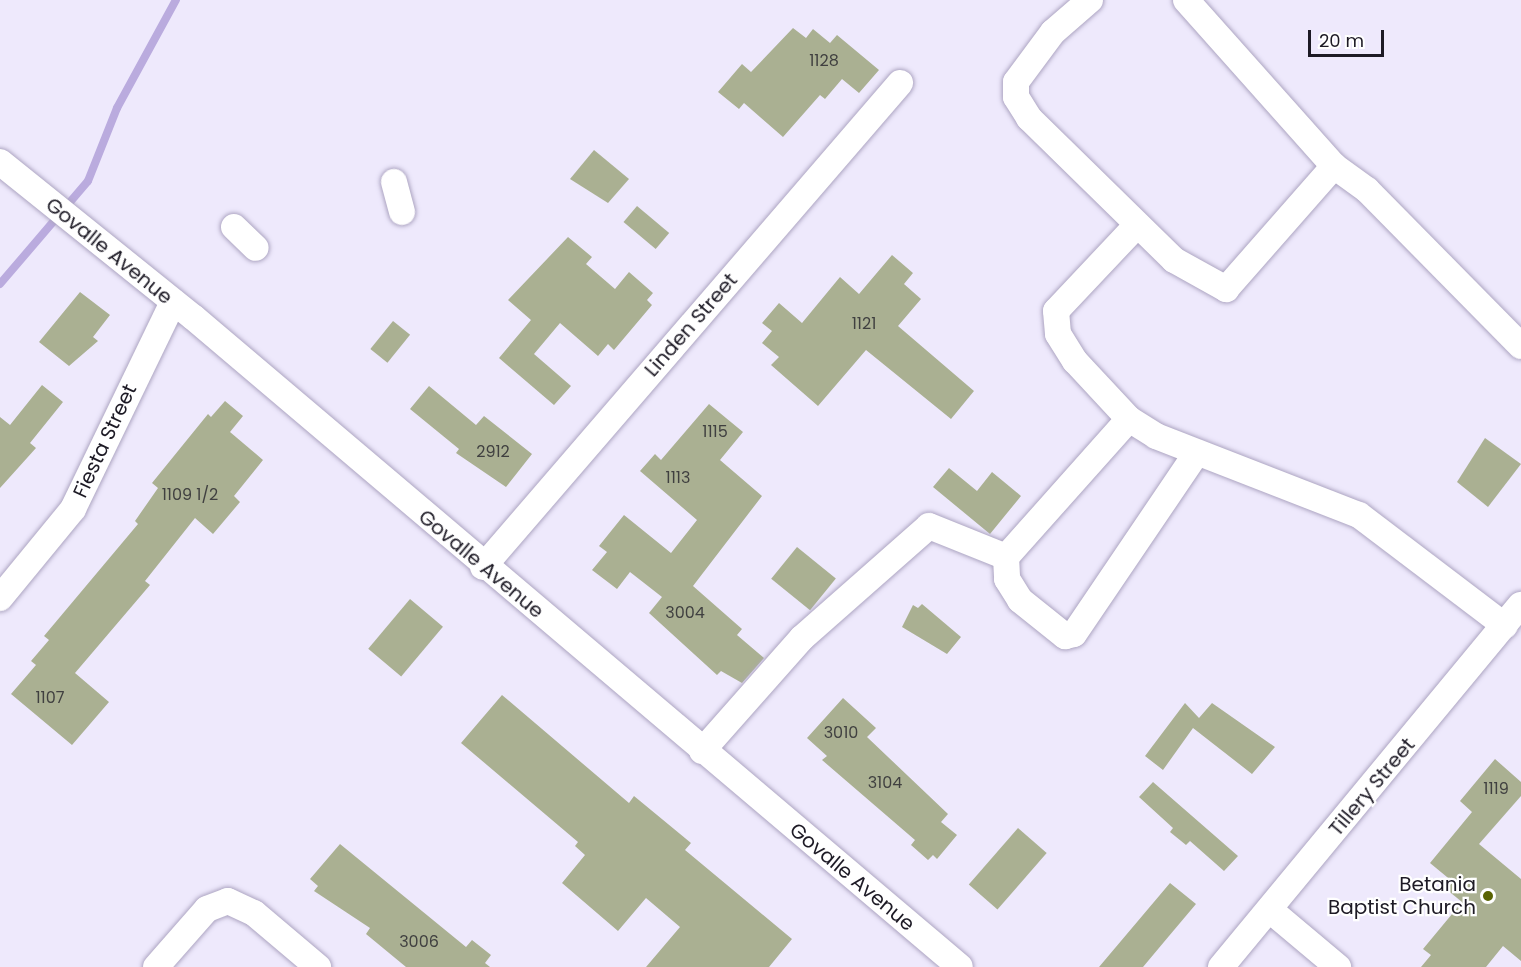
<!DOCTYPE html>
<style>
body{margin:0}
#map{position:relative;width:1521px;height:967px;overflow:hidden;background:#eee9fc;font-family:Poppins,sans-serif}
div>[style]{position:absolute}
.stream>*{height:8px;margin:-4px;padding:0 4px;transform-origin:4px;border-radius:4px;background:#baabde}
.building>*{inset:0;background:#aab092;transform-origin:0 0}
.roads{filter:drop-shadow(0 0 2px #ada5c2) drop-shadow(0 0 2px #ada5c2)}
.minor>*{height:26px;margin:-13px;padding:0 13px;transform-origin:13px;border-radius:13px;background:#fff}
.dots>*{width:16px;height:16px;translate:-50% -50%;box-sizing:border-box;border:3px solid #fff;border-radius:50%}
span{translate:-50% -50%;white-space:nowrap;text-align:center;line-height:1.15;-webkit-text-stroke:4.5px #fff;paint-order:stroke}
.number-label{font-size:16px;color:#404040}
.number-label span{-webkit-text-stroke-width:0}
.street-label{font-size:20px;color:#1d1a25}
.poi-label{font-size:20px;color:#1d1a25}
.right{translate:-100% -50%;text-align:right}
.scale{position:absolute;left:1308px;top:30px;width:76px;height:27px;box-sizing:border-box;border:3px solid #1d1a25;border-top:0;padding-left:8px;font-size:18px;line-height:21px;white-space:nowrap;color:#1d1a25;-webkit-text-stroke:4px #fff;paint-order:stroke}
</style>
<div id="map">
<div class="stream">
<div style="left:0;top:284px;width:135px;rotate:-49.5deg"></div>
<div style="left:88px;top:181px;width:79px;rotate:-68.3deg"></div>
<div style="left:117px;top:108px;width:123px;rotate:-61.4deg"></div>
</div>
<div class="building">
<div style="clip-path:polygon(793px 28px,806px 38px,813px 29px,830px 43px,837px 35px,879px 70px,859px 93px,842px 79px,825px 99px,820px 95px,783px 137px,744px 103px,739px 109px,718px 92px,742px 64px,751px 72px)"></div>
<div style="clip-path:polygon(594px 150px,629px 179px,608px 203px,570px 179px)"></div>
<div style="left:637px;top:206px;width:42px;height:21px;rotate:40deg"></div>
<div style="clip-path:polygon(568px 237px,592px 257px,586px 264px,615px 289px,629px 272px,653px 293px,647px 300px,652px 305px,614px 350px,608px 344px,598px 356px,560px 323px,534px 354px,571px 386px,554px 405px,499px 358px,531px 320px,508px 300px)"></div>
<div style="clip-path:polygon(892px 255px,913px 273px,904px 284px,921px 299px,898px 326px,974px 391px,951px 419px,866px 350px,818px 406px,771px 365px,779px 357px,762px 343px,772px 331px,762px 323px,779px 303px,802px 323px,840px 277px,859px 294px)"></div>
<div style="clip-path:polygon(80px 292px,110px 315px,93px 337px,98px 341px,69px 366px,39px 342px)"></div>
<div style="left:393px;top:321px;width:22px;height:36px;rotate:39deg"></div>
<div style="clip-path:polygon(42px 385px,63px 402px,30px 443px,36px 448px,0 488px,0 417px,10px 425px)"></div>
<div style="clip-path:polygon(429px 386px,476px 425px,484px 416px,532px 454px,506px 487px,456px 453px,459px 449px,410px 409px)"></div>
<div style="clip-path:polygon(225px 401px,243px 416px,230px 432px,263px 460px,234px 496px,240px 502px,213px 534px,195px 518px,145px 581px,150px 585px,75px 673px,109px 702px,72px 745px,11px 694px,36px 665px,31px 661px,49px 640px,44px 636px,138px 524px,135px 521px,158px 488px,152px 483px,208px 414px,211px 417px)"></div>
<div style="clip-path:polygon(709px 404px,743px 432px,720px 460px,762px 496px,693px 586px,742px 629px,737px 635px,764px 658px,742px 683px,721px 671px,717px 675px,649px 613px,662px 597px,630px 572px,617px 589px,592px 570px,607px 552px,599px 546px,624px 515px,671px 553px,697px 520px,640px 471px,655px 454px,661px 460px)"></div>
<div style="clip-path:polygon(1485px 438px,1521px 464px,1488px 507px,1457px 482px)"></div>
<div style="clip-path:polygon(949px 468px,977px 491px,992px 472px,1021px 496px,990px 534px,933px 487px)"></div>
<div style="left:797px;top:547px;width:50px;height:41px;rotate:39deg"></div>
<div style="left:410px;top:599px;width:43px;height:65px;rotate:40deg"></div>
<div style="clip-path:polygon(922px 604px,961px 637px,947px 654px,902px 627px,913px 605px,918px 608px)"></div>
<div style="clip-path:polygon(502px 695px,629px 803px,634px 796px,691px 843px,685px 850px,792px 939px,769px 967px,646px 967px,680px 927px,646px 898px,618px 931px,562px 883px,585px 855px,575px 846px,578px 842px,461px 743px)"></div>
<div style="clip-path:polygon(843px 698px,876px 728px,867px 737px,948px 814px,941px 822px,957px 835px,937px 859px,933px 855px,928px 860px,911px 845px,915px 840px,822px 760px,827px 756px,807px 738px)"></div>
<div style="clip-path:polygon(1185px 703px,1199px 718px,1212px 703px,1275px 747px,1252px 774px,1193px 728px,1163px 770px,1145px 756px)"></div>
<div style="clip-path:polygon(1495px 759px,1521px 782px,1521px 796px,1479px 844px,1521px 879px,1521px 961px,1503px 946px,1486px 967px,1421px 967px,1431px 955px,1423px 949px,1462px 902px,1446px 889px,1453px 882px,1430px 863px,1472px 812px,1460px 801px)"></div>
<div style="clip-path:polygon(1153px 782px,1238px 856px,1224px 871px,1190px 841px,1186px 845px,1170px 832px,1173px 828px,1139px 797px)"></div>
<div style="left:1018px;top:828px;width:38px;height:75px;rotate:41deg"></div>
<div style="clip-path:polygon(340px 844px,466px 947px,472px 940px,491px 955px,485px 963px,490px 967px,406px 967px,366px 934px,370px 928px,314px 891px,318px 886px,310px 879px)"></div>
<div style="clip-path:polygon(1170px 883px,1196px 904px,1169px 936px,1143px 967px,1099px 967px)"></div>
</div>
<div class="roads">
<div class="minor">
<div style="left:1090px;top:0;width:49px;rotate:139.1deg"></div>
<div style="left:1053px;top:32px;width:62px;rotate:126.5deg"></div>
<div style="left:1016px;top:82px;width:15px;rotate:90deg"></div>
<div style="left:1016px;top:97px;width:25px;rotate:58deg"></div>
<div style="left:1029px;top:118px;width:203px;rotate:44.4deg"></div>
<div style="left:1174px;top:260px;width:60px;rotate:29.1deg"></div>
<div style="left:1226px;top:289px;width:164px;rotate:-48.7deg"></div>
<div style="left:1186px;top:0;width:222px;rotate:48.3deg"></div>
<div style="left:1334px;top:166px;width:41px;rotate:36deg"></div>
<div style="left:1367px;top:190px;width:219px;rotate:45.4deg"></div>
<div style="left:0;top:162px;width:248px;rotate:38.8deg"></div>
<div style="left:193px;top:317px;width:1005px;rotate:40.28deg"></div>
<div style="left:394px;top:182px;width:31px;rotate:75deg"></div>
<div style="left:1137px;top:225px;width:118px;rotate:133.3deg"></div>
<div style="left:1056px;top:311px;width:23px;rotate:85deg"></div>
<div style="left:1058px;top:334px;width:32px;rotate:58deg"></div>
<div style="left:1075px;top:361px;width:79px;rotate:47deg"></div>
<div style="left:1129px;top:419px;width:32px;rotate:32deg"></div>
<div style="left:1156px;top:436px;width:218px;rotate:21.3deg"></div>
<div style="left:1359px;top:515px;width:183px;rotate:37.2deg"></div>
<div style="left:234px;top:227px;width:30px;rotate:44deg"></div>
<div style="left:1129px;top:419px;width:185px;rotate:131.7deg"></div>
<div style="left:1006px;top:557px;width:22px;rotate:87deg"></div>
<div style="left:1007px;top:579px;width:25px;rotate:58deg"></div>
<div style="left:1020px;top:600px;width:58px;rotate:38.7deg"></div>
<div style="left:1065px;top:636px;width:9px;rotate:-13deg"></div>
<div style="left:1074px;top:634px;width:216px;rotate:-55.9deg"></div>
<div style="left:483px;top:567px;width:639px;rotate:-49.25deg"></div>
<div style="left:0;top:598px;width:115px;rotate:-50.6deg"></div>
<div style="left:73px;top:509px;width:230px;rotate:-64.2deg"></div>
<div style="left:702px;top:751px;width:151px;rotate:-48.5deg"></div>
<div style="left:802px;top:638px;width:169px;rotate:-41.4deg"></div>
<div style="left:929px;top:526px;width:83px;rotate:21.9deg"></div>
<div style="left:1270px;top:910px;width:89px;rotate:40deg"></div>
<div style="left:156px;top:967px;width:77px;rotate:-48.7deg"></div>
<div style="left:207px;top:909px;width:22px;rotate:-21deg"></div>
<div style="left:228px;top:901px;width:29px;rotate:25deg"></div>
<div style="left:254px;top:913px;width:84px;rotate:40.2deg"></div>
<div style="left:1221px;top:967px;width:470px;rotate:-50.4deg"></div>
</div>
</div>
<div class="dots">
<div style="left:1488px;top:896px;background:#596302"></div>
</div>
<div class="number-label">
<span style="left:824px;top:61px">1128</span>
<span style="left:864px;top:324px">1121</span>
<span style="left:715px;top:432px">1115</span>
<span style="left:493px;top:452px">2912</span>
<span style="left:678px;top:478px">1113</span>
<span style="left:190px;top:495px">1109 1/2</span>
<span style="left:685px;top:613px">3004</span>
<span style="left:50px;top:698px">1107</span>
<span style="left:841px;top:733px">3010</span>
<span style="left:885px;top:783px">3104</span>
<span style="left:1496px;top:789px">1119</span>
<span style="left:419px;top:942px">3006</span>
</div>
<div class="street-label">
<span style="left:109px;top:251px;rotate:39deg">Govalle Avenue</span>
<span style="left:691px;top:325px;rotate:-49deg">Linden Street</span>
<span style="left:105px;top:441px;rotate:-65deg">Fiesta Street</span>
<span style="left:481px;top:564px;rotate:40deg">Govalle Avenue</span>
<span style="left:1372px;top:787px;rotate:-50deg">Tillery Street</span>
<span style="left:852px;top:877px;rotate:40deg">Govalle Avenue</span>
</div>
<div class="poi-label">
<span class="right" style="left:1476px;top:896px">Betania<br>Baptist Church</span>
</div>
<div class="scale">20 m</div>
</div>
